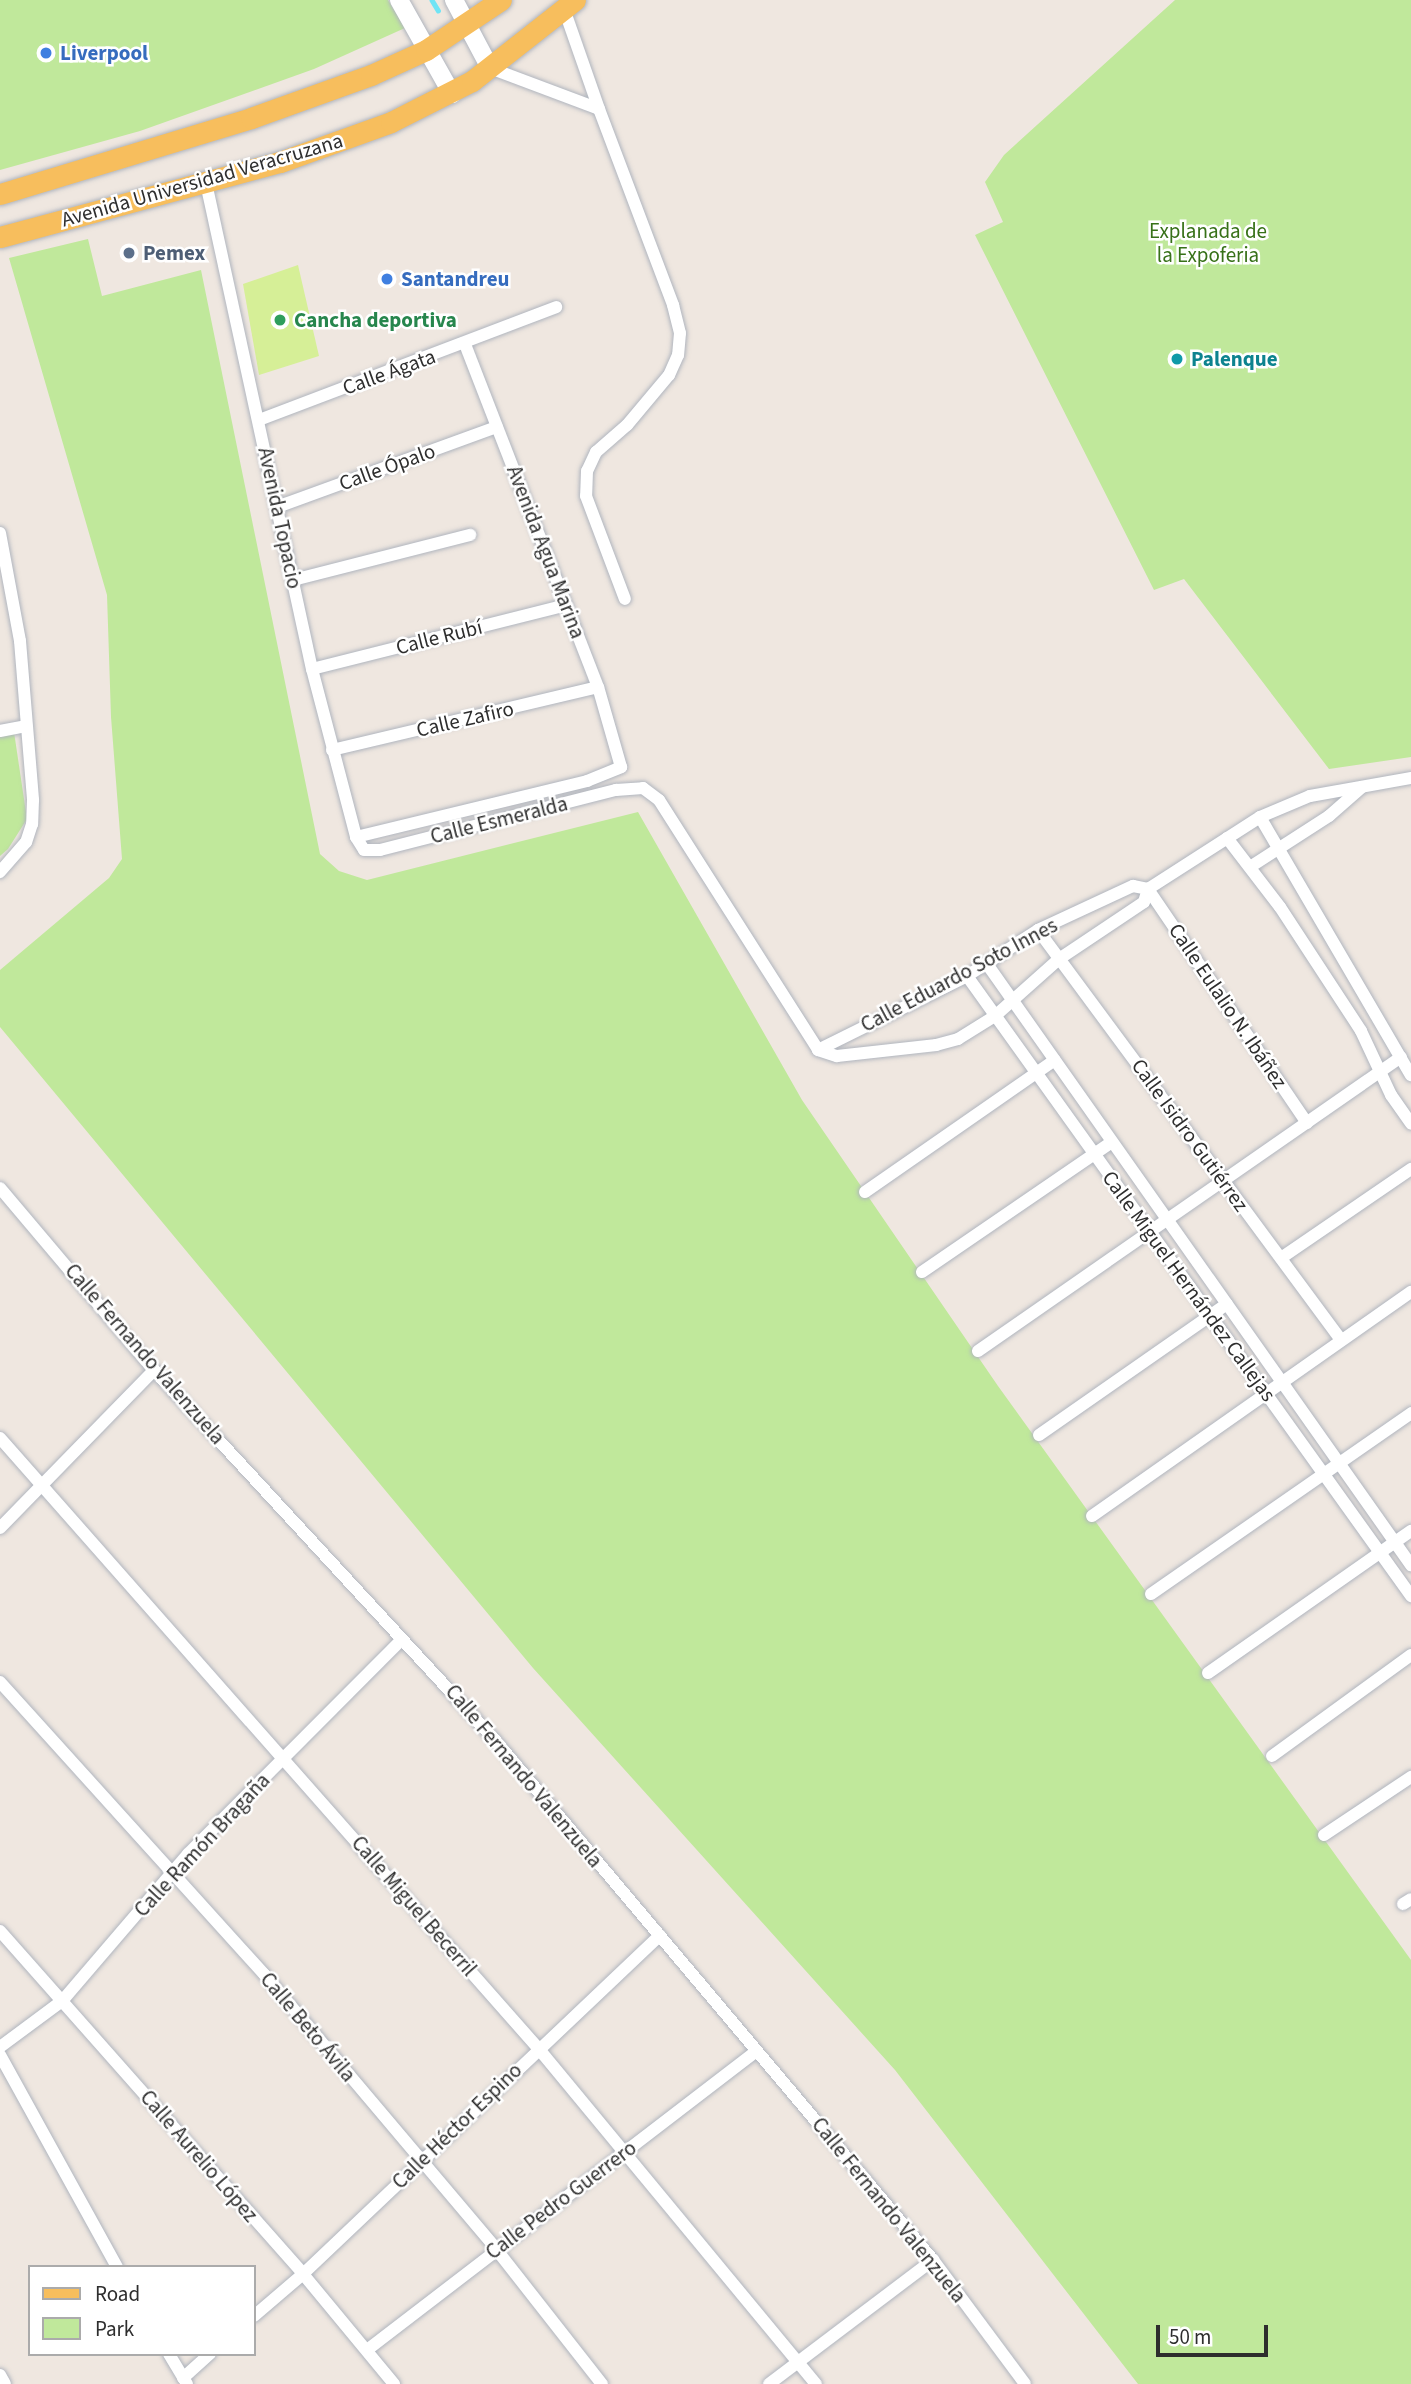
<!DOCTYPE html>
<meta charset="utf-8">
<style>
body{margin:0}
#map{position:relative;width:1411px;height:2384px;overflow:hidden;background:#efe7e0;font-family:"Source Sans 3",sans-serif}
div>[style]{position:absolute}
.green>*{inset:0;background:#c0e89b}
.pitch>*{inset:0;background:#d6ef97}
.stream>*{height:4.5px;margin:-2.25px;padding:0 2.25px;transform-origin:2.25px;border-radius:2.25px;background:#70e4f5}
.roads{filter:drop-shadow(0 0 2px #b0b5be) drop-shadow(0 0 2px #b0b5be)}
.street>*{height:12px;margin:-6px;padding:0 6px;transform-origin:6px;border-radius:6px;background:#fff}
.secondary>*{height:18px;margin:-9px;padding:0 9px;transform-origin:9px;border-radius:9px;background:#fff}
.primary>*{height:21px;margin:-10.5px;padding:0 10.5px;transform-origin:10.5px;border-radius:10.5px;background:#f7be5d}
.dots>*{width:19px;height:19px;translate:-50% -50%;box-sizing:border-box;border:4px solid #fff;border-radius:50%}
span{translate:-50% -50%;white-space:nowrap;text-align:center;line-height:1.15;-webkit-text-stroke:5px #fff;paint-order:stroke}
.shop-label{font-size:21px;color:#366cbe;font-weight:700}
.left{translate:0 -50%;text-align:left}
.street-label{font-size:21px;color:#2e2e2e}
.park-label{font-size:21px;color:#377118}
.service-label{font-size:21px;color:#4e5e75;font-weight:700}
.leisure-label{font-size:21px;color:#27864d;font-weight:700}
.culture-label{font-size:21px;color:#0d838f;font-weight:700}
.legend{position:absolute;left:28px;top:2265px;width:228px;height:91px;box-sizing:border-box;background:#fff;border:2px solid #ababab;margin:0;padding:9px 12px;list-style:none;font-size:21px;color:#2e2e2e}
.legend li{display:flex;align-items:center;gap:14px;height:35px}
.legend b{width:35px;border:2px solid #ababab}
.scale{position:absolute;left:1156px;top:2325px;width:112px;height:32px;box-sizing:border-box;border:4px solid #2e2e2e;border-top:0;padding-left:9px;font-size:21px;line-height:24px;white-space:nowrap;color:#2e2e2e;-webkit-text-stroke:5px #fff;paint-order:stroke}
</style>
<div id="map">
<div class="green">
<div style="clip-path:polygon(0 0,388px 0,405px 28px,314px 69px,140px 131px,0 170px)"></div>
<div style="clip-path:polygon(1175px 0,1411px 0,1411px 757px,1329px 769px,1184px 579px,1154px 590px,975px 235px,1003px 222px,985px 182px,1004px 155px)"></div>
<div style="clip-path:polygon(88px 239px,102px 296px,201px 270px,320px 854px,339px 871px,367px 880px,638px 812px,802px 1100px,998px 1386px,1411px 1960px,1411px 2384px,1138px 2384px,895px 2070px,533px 1668px,0 1027px,0 970px,109px 878px,122px 859px,111px 717px,107px 595px,9px 258px)"></div>
<div style="clip-path:polygon(14px 732px,27px 819px,8px 849px,0 856px,0 735px)"></div>
</div>
<div class="pitch">
<div style="clip-path:polygon(298px 265px,319px 356px,259px 375px,243px 284px)"></div>
</div>
<div class="stream">
<div style="left:432px;top:0;width:12px;rotate:59deg"></div>
</div>
<div class="roads">
<div class="street">
<div style="left:564px;top:9px;width:106px;rotate:70.7deg"></div>
<div style="left:599px;top:109px;width:210px;rotate:69.3deg"></div>
<div style="left:673px;top:305px;width:29px;rotate:76deg"></div>
<div style="left:680px;top:333px;width:22px;rotate:95deg"></div>
<div style="left:678px;top:355px;width:22px;rotate:114deg"></div>
<div style="left:669px;top:375px;width:65px;rotate:130deg"></div>
<div style="left:627px;top:425px;width:41px;rotate:138.9deg"></div>
<div style="left:596px;top:452px;width:21px;rotate:115deg"></div>
<div style="left:587px;top:471px;width:25px;rotate:92deg"></div>
<div style="left:586px;top:496px;width:110px;rotate:69.3deg"></div>
<div style="left:490px;top:68px;width:116px;rotate:20.6deg"></div>
<div style="left:206px;top:183px;width:497px;rotate:77.7deg"></div>
<div style="left:312px;top:669px;width:174px;rotate:75.3deg"></div>
<div style="left:356px;top:837px;width:15px;rotate:58deg"></div>
<div style="left:364px;top:850px;width:16px"></div>
<div style="left:380px;top:850px;width:244px;rotate:-14.3deg"></div>
<div style="left:616px;top:790px;width:27px;rotate:-4deg"></div>
<div style="left:643px;top:788px;width:20px;rotate:37deg"></div>
<div style="left:659px;top:800px;width:296px;rotate:57.5deg"></div>
<div style="left:818px;top:1050px;width:20px;rotate:18deg"></div>
<div style="left:837px;top:1056px;width:100px;rotate:-6.3deg"></div>
<div style="left:936px;top:1045px;width:23px;rotate:-15deg"></div>
<div style="left:958px;top:1039px;width:44px;rotate:-31.9deg"></div>
<div style="left:995px;top:1016px;width:86px;rotate:-41.7deg"></div>
<div style="left:1059px;top:959px;width:102px;rotate:-33.8deg"></div>
<div style="left:1144px;top:902px;width:14px;rotate:-73deg"></div>
<div style="left:1148px;top:889px;width:133px;rotate:-32.7deg"></div>
<div style="left:1260px;top:817px;width:54px;rotate:-22.8deg"></div>
<div style="left:1310px;top:796px;width:103px;rotate:-10.1deg"></div>
<div style="left:259px;top:420px;width:318px;rotate:-20.8deg"></div>
<div style="left:277px;top:507px;width:234px;rotate:-20deg"></div>
<div style="left:0;top:533px;width:110px;rotate:79.5deg"></div>
<div style="left:20px;top:641px;width:160px;rotate:85.3deg"></div>
<div style="left:33px;top:800px;width:24px;rotate:92deg"></div>
<div style="left:32px;top:824px;width:19px;rotate:108deg"></div>
<div style="left:26px;top:842px;width:40px;rotate:131deg"></div>
<div style="left:293px;top:580px;width:183px;rotate:-14.3deg"></div>
<div style="left:312px;top:669px;width:262px;rotate:-14.1deg"></div>
<div style="left:0;top:731px;width:26px;rotate:-11deg"></div>
<div style="left:332px;top:750px;width:273px;rotate:-13.3deg"></div>
<div style="left:1260px;top:817px;width:299px;rotate:59.7deg"></div>
<div style="left:356px;top:837px;width:238px;rotate:-13.6deg"></div>
<div style="left:587px;top:781px;width:37px;rotate:-22deg"></div>
<div style="left:621px;top:767px;width:83px;rotate:-106deg"></div>
<div style="left:598px;top:687px;width:368px;rotate:-111.2deg"></div>
<div style="left:1227px;top:838px;width:87px;rotate:52.5deg"></div>
<div style="left:1280px;top:907px;width:148px;rotate:56.8deg"></div>
<div style="left:1361px;top:1031px;width:71px;rotate:64.9deg"></div>
<div style="left:1391px;top:1095px;width:35px;rotate:55deg"></div>
<div style="left:1250px;top:867px;width:94px;rotate:-32.8deg"></div>
<div style="left:1329px;top:816px;width:44px;rotate:-41.3deg"></div>
<div style="left:1148px;top:889px;width:283px;rotate:55.8deg"></div>
<div style="left:1038px;top:930px;width:510px;rotate:53.53deg"></div>
<div style="left:987px;top:964px;width:736px;rotate:54.8deg"></div>
<div style="left:967px;top:976px;width:763px;rotate:54.39deg"></div>
<div style="left:818px;top:1050px;width:166px;rotate:-26.4deg"></div>
<div style="left:967px;top:976px;width:85px;rotate:-32.9deg"></div>
<div style="left:1038px;top:930px;width:105px;rotate:-24.9deg"></div>
<div style="left:1133px;top:886px;width:15px;rotate:11deg"></div>
<div style="left:0;top:1188px;width:238px;rotate:49.8deg"></div>
<div style="left:154px;top:1370px;width:502px;rotate:47.34deg"></div>
<div style="left:494px;top:1739px;width:681px;rotate:49.88deg"></div>
<div style="left:933px;top:2260px;width:154px;rotate:53.4deg"></div>
<div style="left:865px;top:1192px;width:231px;rotate:-34.8deg"></div>
<div style="left:1281px;top:1258px;width:158px;rotate:-34.4deg"></div>
<div style="left:922px;top:1272px;width:230px;rotate:-34.4deg"></div>
<div style="left:978px;top:1351px;width:515px;rotate:-34.8deg"></div>
<div style="left:1039px;top:1435px;width:229px;rotate:-34.9deg"></div>
<div style="left:0;top:1438px;width:813px;rotate:48.59deg"></div>
<div style="left:538px;top:2048px;width:436px;rotate:50.4deg"></div>
<div style="left:1092px;top:1516px;width:390px;rotate:-35.1deg"></div>
<div style="left:0;top:1528px;width:221px;rotate:-45.7deg"></div>
<div style="left:1151px;top:1594px;width:317px;rotate:-34.8deg"></div>
<div style="left:1208px;top:1673px;width:248px;rotate:-35deg"></div>
<div style="left:0;top:1682px;width:394px;rotate:47.9deg"></div>
<div style="left:264px;top:1974px;width:360px;rotate:49.8deg"></div>
<div style="left:496px;top:2249px;width:172px;rotate:51.9deg"></div>
<div style="left:1272px;top:1756px;width:172px;rotate:-36deg"></div>
<div style="left:1324px;top:1835px;width:105px;rotate:-33.7deg"></div>
<div style="left:1403px;top:1904px;width:9px;rotate:-32deg"></div>
<div style="left:0;top:1931px;width:458px;rotate:48.5deg"></div>
<div style="left:303px;top:2274px;width:143px;rotate:50.4deg"></div>
<div style="left:0;top:2047px;width:77px;rotate:-36.6deg"></div>
<div style="left:62px;top:2001px;width:194px;rotate:-49.4deg"></div>
<div style="left:188px;top:1854px;width:303px;rotate:-45.1deg"></div>
<div style="left:0;top:2055px;width:242px;rotate:61.1deg"></div>
<div style="left:254px;top:2316px;width:65px;rotate:-40.6deg"></div>
<div style="left:303px;top:2274px;width:492px;rotate:-43.5deg"></div>
<div style="left:367px;top:2350px;width:491px;rotate:-37.5deg"></div>
<div style="left:169px;top:2354px;width:35px;rotate:59deg"></div>
<div style="left:0;top:2375px;width:10px;rotate:61deg"></div>
<div style="left:183px;top:2378px;width:36px;rotate:-42deg"></div>
<div style="left:769px;top:2384px;width:206px;rotate:-37.1deg"></div>
</div>
<div class="secondary">
<div style="left:399px;top:0;width:108px;rotate:60.6deg"></div>
<div style="left:454px;top:0;width:77px;rotate:62.1deg"></div>
</div>
<div class="primary">
<div style="left:0;top:194px;width:262px;rotate:-16.8deg"></div>
<div style="left:251px;top:118px;width:127px;rotate:-19.7deg"></div>
<div style="left:371px;top:75px;width:60px;rotate:-24.4deg"></div>
<div style="left:426px;top:50px;width:90px;rotate:-33.7deg"></div>
<div style="left:0;top:237px;width:290px;rotate:-15deg"></div>
<div style="left:280px;top:162px;width:118px;rotate:-19.8deg"></div>
<div style="left:391px;top:122px;width:91px;rotate:-26.8deg"></div>
<div style="left:472px;top:81px;width:131px;rotate:-38.2deg"></div>
</div>
</div>
<div class="dots">
<div style="left:46px;top:53px;background:#3f7fe0"></div>
<div style="left:129px;top:253px;background:#5c6f8a"></div>
<div style="left:387px;top:279px;background:#3f7fe0"></div>
<div style="left:280px;top:320px;background:#2e9e5b"></div>
<div style="left:1177px;top:359px;background:#0f9aa8"></div>
</div>
<div class="shop-label">
<span class="left" style="left:60px;top:53px">Liverpool</span>
<span class="left" style="left:401px;top:279px">Santandreu</span>
</div>
<div class="street-label">
<span style="left:202px;top:180px;rotate:-16deg">Avenida Universidad Veracruzana</span>
<span style="left:389px;top:372px;rotate:-20deg">Calle Ágata</span>
<span style="left:387px;top:467px;rotate:-20deg">Calle Ópalo</span>
<span style="left:280px;top:518px;rotate:78deg">Avenida Topacio</span>
<span style="left:546px;top:552px;rotate:69deg">Avenida Agua Marina</span>
<span style="left:439px;top:637px;rotate:-14deg">Calle Rubí</span>
<span style="left:465px;top:719px;rotate:-13deg">Calle Zafiro</span>
<span style="left:499px;top:820px;rotate:-14deg">Calle Esmeralda</span>
<span style="left:959px;top:975px;rotate:-28deg">Calle Eduardo Soto Innes</span>
<span style="left:1228px;top:1006px;rotate:56deg">Calle Eulalio N. Ibáñez</span>
<span style="left:1190px;top:1135px;rotate:54deg">Calle Isidro Gutiérrez</span>
<span style="left:1189px;top:1286px;rotate:54deg">Calle Miguel Hernández Callejas</span>
<span style="left:145px;top:1354px;rotate:49deg">Calle Fernando Valenzuela</span>
<span style="left:524px;top:1776px;rotate:50deg">Calle Fernando Valenzuela</span>
<span style="left:202px;top:1845px;rotate:-47deg">Calle Ramón Bragaña</span>
<span style="left:414px;top:1906px;rotate:49deg">Calle Miguel Becerril</span>
<span style="left:308px;top:2027px;rotate:50deg">Calle Beto Ávila</span>
<span style="left:457px;top:2126px;rotate:-44deg">Calle Héctor Espino</span>
<span style="left:199px;top:2156px;rotate:49deg">Calle Aurelio López</span>
<span style="left:561px;top:2200px;rotate:-37deg">Calle Pedro Guerrero</span>
<span style="left:889px;top:2210px;rotate:51deg">Calle Fernando Valenzuela</span>
</div>
<div class="park-label">
<span style="left:1208px;top:243px">Explanada de<br>la Expoferia</span>
</div>
<div class="service-label">
<span class="left" style="left:143px;top:253px">Pemex</span>
</div>
<div class="leisure-label">
<span class="left" style="left:294px;top:320px">Cancha deportiva</span>
</div>
<div class="culture-label">
<span class="left" style="left:1191px;top:359px">Palenque</span>
</div>
<ul class="legend">
<li><b style="height:9px;background:#f7be5d"></b>Road</li>
<li><b style="height:19px;background:#c0e89b"></b>Park</li>
</ul>
<div class="scale">50 m</div>
</div>
